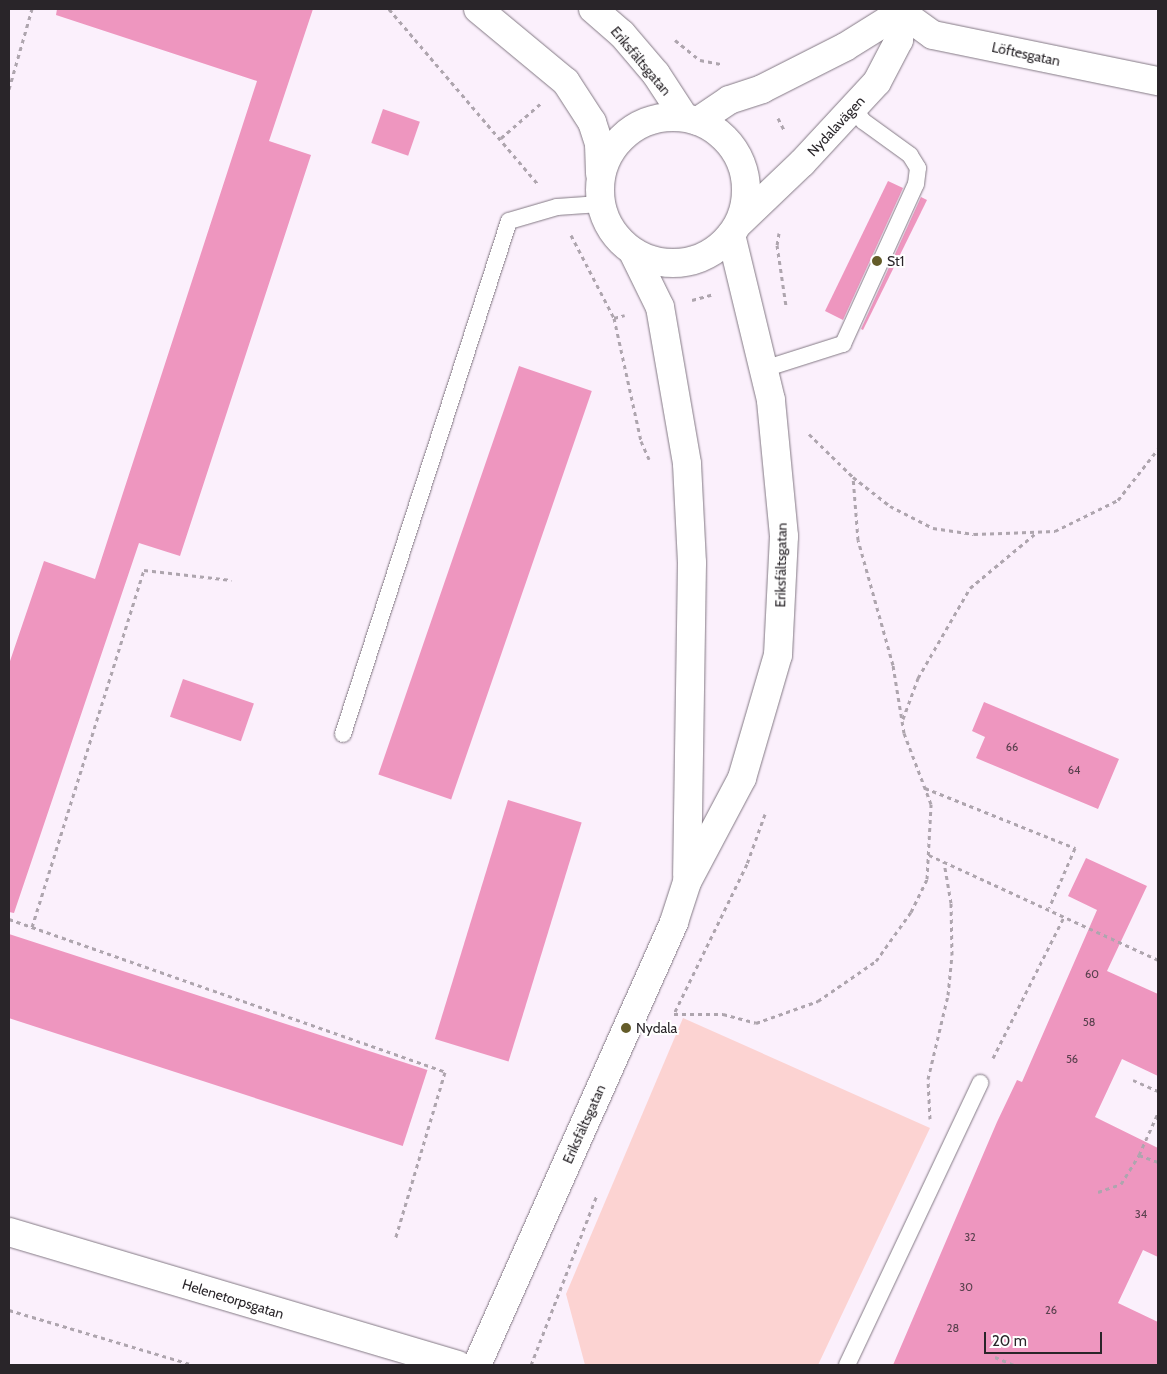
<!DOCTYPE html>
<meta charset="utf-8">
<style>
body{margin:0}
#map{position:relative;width:1167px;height:1374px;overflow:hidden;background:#fbf0fc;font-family:Cabin,sans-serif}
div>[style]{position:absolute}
.green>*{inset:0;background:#fcd3d2}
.building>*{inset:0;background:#ee96bf;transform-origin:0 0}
.path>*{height:3px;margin-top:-1.5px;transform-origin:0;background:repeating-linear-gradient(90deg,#aea5ae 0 4px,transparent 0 8px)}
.roads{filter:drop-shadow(0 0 1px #837984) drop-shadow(0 0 1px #837984)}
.service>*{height:16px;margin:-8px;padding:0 8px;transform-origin:8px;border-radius:8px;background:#fff}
.minor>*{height:28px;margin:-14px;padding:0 14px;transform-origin:14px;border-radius:14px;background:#fff}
.tertiary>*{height:28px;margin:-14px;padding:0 14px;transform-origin:14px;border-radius:14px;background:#fff}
.tertiary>.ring{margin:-14px;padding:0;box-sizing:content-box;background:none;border:28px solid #fff;border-radius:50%}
.dots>*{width:14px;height:14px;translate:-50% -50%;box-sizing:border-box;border:2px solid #fff;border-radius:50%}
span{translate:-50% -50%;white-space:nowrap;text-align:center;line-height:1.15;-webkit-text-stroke:4px #fff;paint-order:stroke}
.number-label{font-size:11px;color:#5a414e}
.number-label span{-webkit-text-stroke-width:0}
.street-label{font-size:14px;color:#292529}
.poi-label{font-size:14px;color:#292529}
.left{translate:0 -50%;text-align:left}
.frame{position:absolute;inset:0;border:10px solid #292529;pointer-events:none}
.scale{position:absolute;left:984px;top:1332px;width:118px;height:22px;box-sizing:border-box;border:2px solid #292529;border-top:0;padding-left:6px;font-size:15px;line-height:18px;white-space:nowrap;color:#292529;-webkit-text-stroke:4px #fff;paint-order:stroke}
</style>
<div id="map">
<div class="green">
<div style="clip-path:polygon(683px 1018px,930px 1128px,818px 1365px,585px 1365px,566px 1294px)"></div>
</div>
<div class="building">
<div style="clip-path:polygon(57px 9px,313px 9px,269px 141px,311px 155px,180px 556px,139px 543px,14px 913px,9px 912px,9px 664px,44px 561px,95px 579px,257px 81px,56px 15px)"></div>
<div style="left:383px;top:109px;width:39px;height:36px;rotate:19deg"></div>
<div style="clip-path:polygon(888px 181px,903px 188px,843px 320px,825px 311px)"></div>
<div style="clip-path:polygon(921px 197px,927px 200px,863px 330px,861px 329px)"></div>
<div style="left:519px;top:366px;width:77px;height:432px;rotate:19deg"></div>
<div style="left:183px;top:679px;width:75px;height:40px;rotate:19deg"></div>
<div style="clip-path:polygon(984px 702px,1119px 759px,1098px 809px,976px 758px,985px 737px,972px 731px)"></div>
<div style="left:508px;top:800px;width:77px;height:250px;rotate:17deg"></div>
<div style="clip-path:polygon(1086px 858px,1147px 886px,1107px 971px,1158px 994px,1158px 1076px,1122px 1059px,1095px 1117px,1158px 1148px,1158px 1257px,1143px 1250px,1118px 1303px,1158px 1322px,1158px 1365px,893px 1365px,997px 1122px,1017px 1080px,1022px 1082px,1097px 910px,1068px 896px)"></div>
<div style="left:9px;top:934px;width:440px;height:80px;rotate:18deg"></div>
</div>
<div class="path">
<div style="left:389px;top:9px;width:230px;rotate:49.6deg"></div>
<div style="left:675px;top:40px;width:32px;rotate:39deg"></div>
<div style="left:700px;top:60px;width:21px;rotate:11deg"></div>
<div style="left:9px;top:89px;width:83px;rotate:-74deg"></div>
<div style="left:778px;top:118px;width:13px;rotate:63deg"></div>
<div style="left:501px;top:138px;width:52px;rotate:-41.1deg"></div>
<div style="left:779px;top:233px;width:12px;rotate:99deg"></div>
<div style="left:777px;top:245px;width:62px;rotate:81.6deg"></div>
<div style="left:571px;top:235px;width:93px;rotate:62.6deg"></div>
<div style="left:614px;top:318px;width:126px;rotate:77.6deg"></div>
<div style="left:641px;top:441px;width:20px;rotate:66deg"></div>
<div style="left:692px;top:300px;width:20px;rotate:-15deg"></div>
<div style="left:614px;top:318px;width:11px;rotate:-15deg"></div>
<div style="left:809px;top:434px;width:62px;rotate:44.3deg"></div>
<div style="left:853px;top:477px;width:47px;rotate:38.1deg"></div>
<div style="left:890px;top:506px;width:48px;rotate:27.1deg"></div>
<div style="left:933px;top:528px;width:41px;rotate:8.3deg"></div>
<div style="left:974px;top:534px;width:81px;rotate:-2.1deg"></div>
<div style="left:1055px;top:531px;width:70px;rotate:-26.2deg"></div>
<div style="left:1118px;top:500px;width:65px;rotate:-51.9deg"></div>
<div style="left:903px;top:719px;width:44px;rotate:-69.9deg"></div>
<div style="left:918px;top:678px;width:104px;rotate:-60deg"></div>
<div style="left:970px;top:588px;width:86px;rotate:-39.8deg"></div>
<div style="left:925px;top:788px;width:162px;rotate:21.8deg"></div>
<div style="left:1075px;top:848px;width:65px;rotate:113.4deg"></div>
<div style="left:765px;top:814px;width:53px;rotate:109.8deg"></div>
<div style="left:747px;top:864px;width:167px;rotate:116deg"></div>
<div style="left:674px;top:1014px;width:49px"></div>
<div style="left:723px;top:1014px;width:34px;rotate:15deg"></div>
<div style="left:756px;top:1023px;width:66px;rotate:-19.5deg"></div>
<div style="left:818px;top:1001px;width:70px;rotate:-34.6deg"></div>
<div style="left:876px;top:961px;width:60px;rotate:-54.5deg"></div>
<div style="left:911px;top:912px;width:37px;rotate:-64deg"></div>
<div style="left:927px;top:879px;width:75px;rotate:-86.9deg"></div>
<div style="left:931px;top:804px;width:76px;rotate:-110.8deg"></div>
<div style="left:904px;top:733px;width:69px;rotate:-99.2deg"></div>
<div style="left:893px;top:665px;width:130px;rotate:-105.6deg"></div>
<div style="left:858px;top:540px;width:63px;rotate:-94.5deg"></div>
<div style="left:929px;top:855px;width:252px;rotate:24.6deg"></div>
<div style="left:9px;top:919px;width:462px;rotate:19.3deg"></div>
<div style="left:445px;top:1072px;width:175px;rotate:106.6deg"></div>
<div style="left:32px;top:927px;width:374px;rotate:-72.6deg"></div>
<div style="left:144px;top:570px;width:88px;rotate:6.6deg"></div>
<div style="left:993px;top:1058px;width:160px;rotate:-63.3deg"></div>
<div style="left:1133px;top:1080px;width:27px;rotate:24deg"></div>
<div style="left:930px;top:1119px;width:40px;rotate:-92.9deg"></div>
<div style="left:928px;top:1079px;width:86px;rotate:-76.6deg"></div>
<div style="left:948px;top:995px;width:40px;rotate:-84.3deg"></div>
<div style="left:952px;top:955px;width:52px;rotate:-91.1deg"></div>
<div style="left:951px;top:903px;width:42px;rotate:-99.7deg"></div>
<div style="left:1139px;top:1155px;width:46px;rotate:-65.7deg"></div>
<div style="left:1098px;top:1192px;width:24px;rotate:-19deg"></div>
<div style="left:1121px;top:1184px;width:34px;rotate:-58deg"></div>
<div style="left:1139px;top:1155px;width:20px;rotate:20deg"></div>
<div style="left:9px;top:1310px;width:193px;rotate:16.6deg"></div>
<div style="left:995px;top:1357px;width:21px;rotate:23deg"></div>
<div style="left:531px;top:1365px;width:182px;rotate:-68.8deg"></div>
</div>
<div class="roads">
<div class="service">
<div style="left:764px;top:369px;width:83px;rotate:-17.6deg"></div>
<div style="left:843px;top:344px;width:176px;rotate:-65.5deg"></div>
<div style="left:916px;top:184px;width:16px;rotate:-83deg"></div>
<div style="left:918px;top:168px;width:15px;rotate:-122deg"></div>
<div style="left:910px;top:155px;width:58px;rotate:-144.1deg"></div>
<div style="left:863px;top:121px;width:17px;rotate:-123deg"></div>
<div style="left:343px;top:734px;width:539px;rotate:-72.07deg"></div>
<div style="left:509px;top:221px;width:50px;rotate:-16.3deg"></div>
<div style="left:557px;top:207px;width:43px;rotate:-4deg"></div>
<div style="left:847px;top:1365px;width:312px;rotate:-64.7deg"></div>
</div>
<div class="minor">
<div style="left:901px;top:12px;width:39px;rotate:36deg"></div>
<div style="left:933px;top:35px;width:230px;rotate:11.6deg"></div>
<div style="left:698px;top:121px;width:37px;rotate:-34deg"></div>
<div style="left:729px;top:100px;width:35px;rotate:-18deg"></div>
<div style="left:762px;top:89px;width:93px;rotate:-26.8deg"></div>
<div style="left:845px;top:47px;width:66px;rotate:-32deg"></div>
<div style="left:740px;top:222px;width:86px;rotate:-43.6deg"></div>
<div style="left:802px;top:163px;width:110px;rotate:-47.2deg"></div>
<div style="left:877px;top:82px;width:47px;rotate:-62.4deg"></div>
<div style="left:899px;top:40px;width:31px;rotate:-84deg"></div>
<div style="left:9px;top:1232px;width:468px;rotate:16.5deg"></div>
</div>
<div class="tertiary">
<div style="left:478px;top:9px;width:114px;rotate:39.7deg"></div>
<div style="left:566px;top:82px;width:48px;rotate:57deg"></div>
<div style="left:592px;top:122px;width:23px;rotate:72deg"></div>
<div style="left:599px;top:144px;width:30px;rotate:88deg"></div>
<div style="left:593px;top:9px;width:38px;rotate:41deg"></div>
<div style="left:622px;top:34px;width:52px;rotate:49.6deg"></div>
<div style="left:656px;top:74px;width:51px;rotate:56.9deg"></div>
<div class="ring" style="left:600px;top:117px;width:118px;height:118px"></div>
<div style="left:633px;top:252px;width:61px;rotate:63.9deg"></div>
<div style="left:660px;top:307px;width:159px;rotate:80.2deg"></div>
<div style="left:687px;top:464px;width:99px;rotate:87.1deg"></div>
<div style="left:692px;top:563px;width:312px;rotate:90.9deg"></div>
<div style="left:477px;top:1365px;width:485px;rotate:-66deg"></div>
<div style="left:674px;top:922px;width:42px;rotate:-72deg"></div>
<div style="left:687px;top:882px;width:118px;rotate:-62.1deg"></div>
<div style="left:742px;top:778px;width:128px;rotate:-73.7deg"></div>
<div style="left:778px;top:655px;width:119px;rotate:-87.1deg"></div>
<div style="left:784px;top:536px;width:137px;rotate:-95.5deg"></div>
<div style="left:771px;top:400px;width:170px;rotate:-103.6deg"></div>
</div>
</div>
<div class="dots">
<div style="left:877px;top:261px;background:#645c29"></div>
<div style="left:626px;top:1028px;background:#645c29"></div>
</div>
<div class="number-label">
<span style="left:1012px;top:747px">66</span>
<span style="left:1074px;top:770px">64</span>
<span style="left:1092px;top:974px">60</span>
<span style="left:1089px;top:1022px">58</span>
<span style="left:1072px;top:1059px">56</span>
<span style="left:1141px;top:1214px">34</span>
<span style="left:970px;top:1237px">32</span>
<span style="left:966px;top:1287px">30</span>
<span style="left:1051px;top:1310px">26</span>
<span style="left:953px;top:1328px">28</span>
</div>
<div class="street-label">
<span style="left:1026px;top:54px;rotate:12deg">Löftesgatan</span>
<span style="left:641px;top:61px;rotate:50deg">Eriksfältsgatan</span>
<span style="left:836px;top:126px;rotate:-47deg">Nydalavägen</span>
<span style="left:781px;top:565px;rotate:-89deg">Eriksfältsgatan</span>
<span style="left:584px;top:1124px;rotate:-66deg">Eriksfältsgatan</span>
<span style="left:233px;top:1299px;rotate:17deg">Helenetorpsgatan</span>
</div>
<div class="poi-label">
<span class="left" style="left:887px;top:261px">St1</span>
<span class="left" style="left:636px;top:1028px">Nydala</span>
</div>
<div class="frame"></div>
<div class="scale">20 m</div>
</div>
